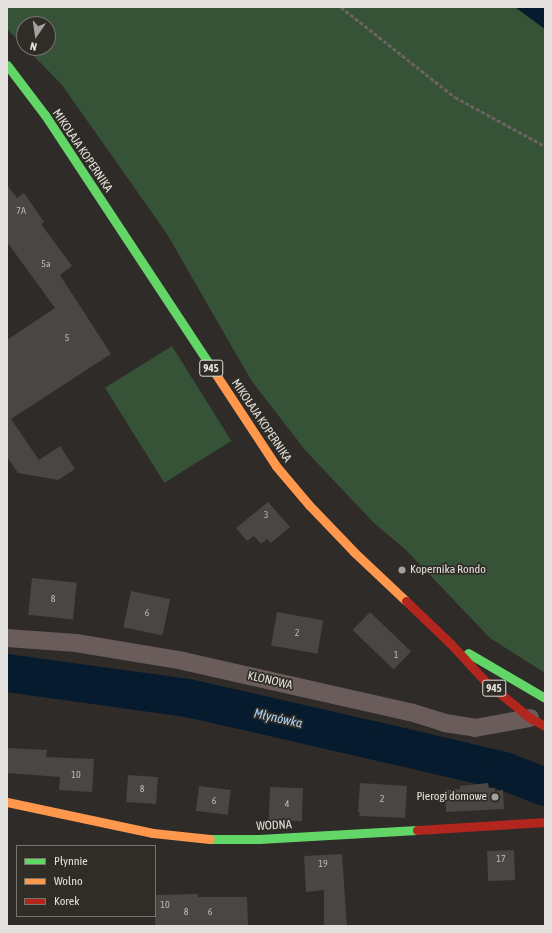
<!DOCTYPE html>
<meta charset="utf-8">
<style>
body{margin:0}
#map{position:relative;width:552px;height:933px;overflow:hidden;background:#2e2b28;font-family:"Asap Condensed",sans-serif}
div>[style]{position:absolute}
.green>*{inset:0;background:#365338;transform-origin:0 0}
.water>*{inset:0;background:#061b2d}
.river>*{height:38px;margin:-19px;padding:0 19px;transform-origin:19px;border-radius:19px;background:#061b2d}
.building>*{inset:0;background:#494644;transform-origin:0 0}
.path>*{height:2.5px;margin-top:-1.25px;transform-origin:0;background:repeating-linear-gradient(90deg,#6c6261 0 4px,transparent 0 6px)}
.street>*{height:18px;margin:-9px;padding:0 9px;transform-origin:9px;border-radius:9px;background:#6a5c5a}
.fast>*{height:9px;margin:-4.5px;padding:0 4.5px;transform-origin:4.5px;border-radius:4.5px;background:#63d668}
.slow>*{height:9px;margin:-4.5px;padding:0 4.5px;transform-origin:4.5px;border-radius:4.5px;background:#ff974d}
.jam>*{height:9px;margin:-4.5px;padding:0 4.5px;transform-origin:4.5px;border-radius:4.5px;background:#b3261e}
.dots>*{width:11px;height:11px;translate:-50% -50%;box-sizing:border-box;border:2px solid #302c26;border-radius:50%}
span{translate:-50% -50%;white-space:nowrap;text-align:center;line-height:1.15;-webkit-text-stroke:3.5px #302c26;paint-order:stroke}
.number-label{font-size:10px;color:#bcbab7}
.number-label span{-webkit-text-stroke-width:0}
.shield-label span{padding:1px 3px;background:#302c26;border:1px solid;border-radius:3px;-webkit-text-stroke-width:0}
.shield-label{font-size:11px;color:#e3e1dd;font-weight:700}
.street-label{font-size:12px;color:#e3e1dd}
.poi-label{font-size:12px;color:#e3e1dd}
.left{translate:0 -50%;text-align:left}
.right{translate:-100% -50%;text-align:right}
.water-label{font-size:13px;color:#abd3fa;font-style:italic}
.frame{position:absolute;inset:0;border:8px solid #e3e1dd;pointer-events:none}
.legend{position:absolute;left:16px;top:845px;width:140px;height:72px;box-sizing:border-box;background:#302c26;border:1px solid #78746f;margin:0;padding:5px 7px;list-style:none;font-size:12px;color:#e3e1dd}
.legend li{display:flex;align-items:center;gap:8px;height:20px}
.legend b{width:20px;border:1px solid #78746f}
.north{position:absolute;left:16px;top:16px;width:40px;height:40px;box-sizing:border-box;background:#302c26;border:1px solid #78746f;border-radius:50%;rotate:193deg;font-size:11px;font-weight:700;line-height:16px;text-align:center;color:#e3e1dd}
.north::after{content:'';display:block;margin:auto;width:14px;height:18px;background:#a4a19e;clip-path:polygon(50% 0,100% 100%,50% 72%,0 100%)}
</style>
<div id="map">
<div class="green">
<div style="clip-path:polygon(7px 7px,515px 7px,545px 29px,545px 673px,490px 638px,406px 550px,374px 523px,305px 450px,251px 380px,167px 234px,62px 85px,26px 48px,48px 48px,48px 24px,24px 24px,24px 46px,7px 29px)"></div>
<div style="left:172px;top:346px;width:112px;height:79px;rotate:58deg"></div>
</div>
<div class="water">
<div style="clip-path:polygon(515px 7px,545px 7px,545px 29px)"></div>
</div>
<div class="river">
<div style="left:7px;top:673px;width:183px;rotate:7.9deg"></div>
<div style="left:188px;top:698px;width:211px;rotate:12.9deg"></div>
<div style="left:394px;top:745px;width:113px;rotate:13.3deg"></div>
<div style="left:504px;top:771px;width:44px;rotate:21.3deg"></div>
</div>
<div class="building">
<div style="clip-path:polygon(7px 185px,17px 198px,24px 193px,44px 222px,41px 224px,72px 266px,60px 275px,111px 354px,11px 419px,39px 460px,60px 446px,75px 469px,58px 480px,18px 473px,7px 457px,7px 340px,55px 308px,7px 242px)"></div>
<div style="clip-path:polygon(268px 502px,290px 527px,271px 543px,267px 539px,261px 544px,254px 536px,247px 541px,236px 528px)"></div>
<div style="left:32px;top:578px;width:45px;height:37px;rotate:6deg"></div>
<div style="left:131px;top:591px;width:40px;height:37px;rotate:12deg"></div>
<div style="left:277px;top:612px;width:47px;height:34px;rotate:10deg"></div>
<div style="left:370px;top:612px;width:57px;height:25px;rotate:44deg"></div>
<div style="clip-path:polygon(7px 748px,47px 750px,46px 757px,94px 759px,92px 792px,59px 790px,60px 777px,7px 773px)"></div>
<div style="left:128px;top:775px;width:30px;height:27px;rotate:4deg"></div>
<div style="clip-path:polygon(360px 783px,407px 786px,405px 818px,359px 816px,360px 812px,358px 812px)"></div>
<div style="clip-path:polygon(488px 783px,489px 788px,495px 788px,495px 791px,503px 790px,504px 809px,446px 812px,445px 790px,460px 789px,460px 786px)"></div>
<div style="left:199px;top:786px;width:32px;height:25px;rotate:7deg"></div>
<div style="left:270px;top:787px;width:33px;height:33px;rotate:2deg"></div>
<div style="left:514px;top:850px;width:30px;height:27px;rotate:88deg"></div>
<div style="clip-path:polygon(342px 854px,347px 926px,324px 926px,324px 890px,306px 892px,304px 856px)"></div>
<div style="clip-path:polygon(198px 894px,198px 897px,247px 897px,248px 926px,155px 926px,155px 895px)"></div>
</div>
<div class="path">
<div style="left:341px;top:7px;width:145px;rotate:38.3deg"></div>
<div style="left:455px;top:97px;width:102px;rotate:28.6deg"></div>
</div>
<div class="street">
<div style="left:7px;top:638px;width:69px;rotate:4.1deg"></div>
<div style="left:76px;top:643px;width:109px;rotate:9.5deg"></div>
<div style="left:183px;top:661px;width:233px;rotate:12.7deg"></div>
<div style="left:410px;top:712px;width:37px;rotate:17deg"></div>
<div style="left:445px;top:723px;width:30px;rotate:9deg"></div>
<div style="left:475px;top:728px;width:56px;rotate:-10.3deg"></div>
</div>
<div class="fast">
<div style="left:7px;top:65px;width:63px;rotate:52.8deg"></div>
<div style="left:45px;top:115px;width:309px;rotate:56.6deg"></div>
<div style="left:468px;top:653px;width:89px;rotate:30.3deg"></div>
<div style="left:210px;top:839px;width:49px"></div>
<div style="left:259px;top:839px;width:158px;rotate:-3.3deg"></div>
</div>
<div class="slow">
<div style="left:215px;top:373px;width:111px;rotate:56.7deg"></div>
<div style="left:276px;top:466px;width:51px;rotate:49.8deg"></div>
<div style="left:309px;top:505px;width:65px;rotate:46.2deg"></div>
<div style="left:354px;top:552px;width:71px;rotate:43.3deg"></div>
<div style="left:7px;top:802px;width:149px;rotate:12deg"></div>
<div style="left:153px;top:833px;width:57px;rotate:6deg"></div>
</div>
<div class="jam">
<div style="left:406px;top:601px;width:61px;rotate:43.7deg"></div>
<div style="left:450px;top:643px;width:52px;rotate:47.4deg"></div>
<div style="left:485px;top:681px;width:58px;rotate:39.4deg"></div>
<div style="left:530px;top:718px;width:17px;rotate:28deg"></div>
<div style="left:417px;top:830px;width:128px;rotate:-3.6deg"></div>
</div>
<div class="dots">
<div style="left:402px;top:570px;background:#a4a19e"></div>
<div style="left:495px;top:797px;background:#a4a19e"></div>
</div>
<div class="number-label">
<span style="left:21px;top:211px">7A</span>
<span style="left:46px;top:264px">5a</span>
<span style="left:67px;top:338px">5</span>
<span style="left:266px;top:515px">3</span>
<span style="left:53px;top:599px">8</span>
<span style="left:147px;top:613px">6</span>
<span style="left:297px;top:633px">2</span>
<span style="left:396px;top:655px">1</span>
<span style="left:76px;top:775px">10</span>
<span style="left:142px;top:789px">8</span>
<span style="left:382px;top:799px">2</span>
<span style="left:214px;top:801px">6</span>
<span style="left:287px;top:804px">4</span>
<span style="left:501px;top:859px">17</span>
<span style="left:323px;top:864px">19</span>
<span style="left:165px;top:905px">10</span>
<span style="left:186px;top:912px">8</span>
<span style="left:210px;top:912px">6</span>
</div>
<div class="shield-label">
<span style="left:211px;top:368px">945</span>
<span style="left:494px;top:688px">945</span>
</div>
<div class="street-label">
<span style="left:82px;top:151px;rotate:56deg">MIKOŁAJA KOPERNIKA</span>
<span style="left:261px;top:421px;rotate:56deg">MIKOŁAJA KOPERNIKA</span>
<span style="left:270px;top:681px;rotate:13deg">KLONOWA</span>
<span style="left:274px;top:826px;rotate:-3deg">WODNA</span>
</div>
<div class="poi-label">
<span class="left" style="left:410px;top:570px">Kopernika Rondo</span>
<span class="right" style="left:487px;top:797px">Pierogi domowe</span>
</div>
<div class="water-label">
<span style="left:278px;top:719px;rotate:13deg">Młynówka</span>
</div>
<div class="frame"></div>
<ul class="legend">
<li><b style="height:5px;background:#63d668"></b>Płynnie</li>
<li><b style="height:5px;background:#ff974d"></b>Wolno</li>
<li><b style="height:5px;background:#b3261e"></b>Korek</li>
</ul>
<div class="north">N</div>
</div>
